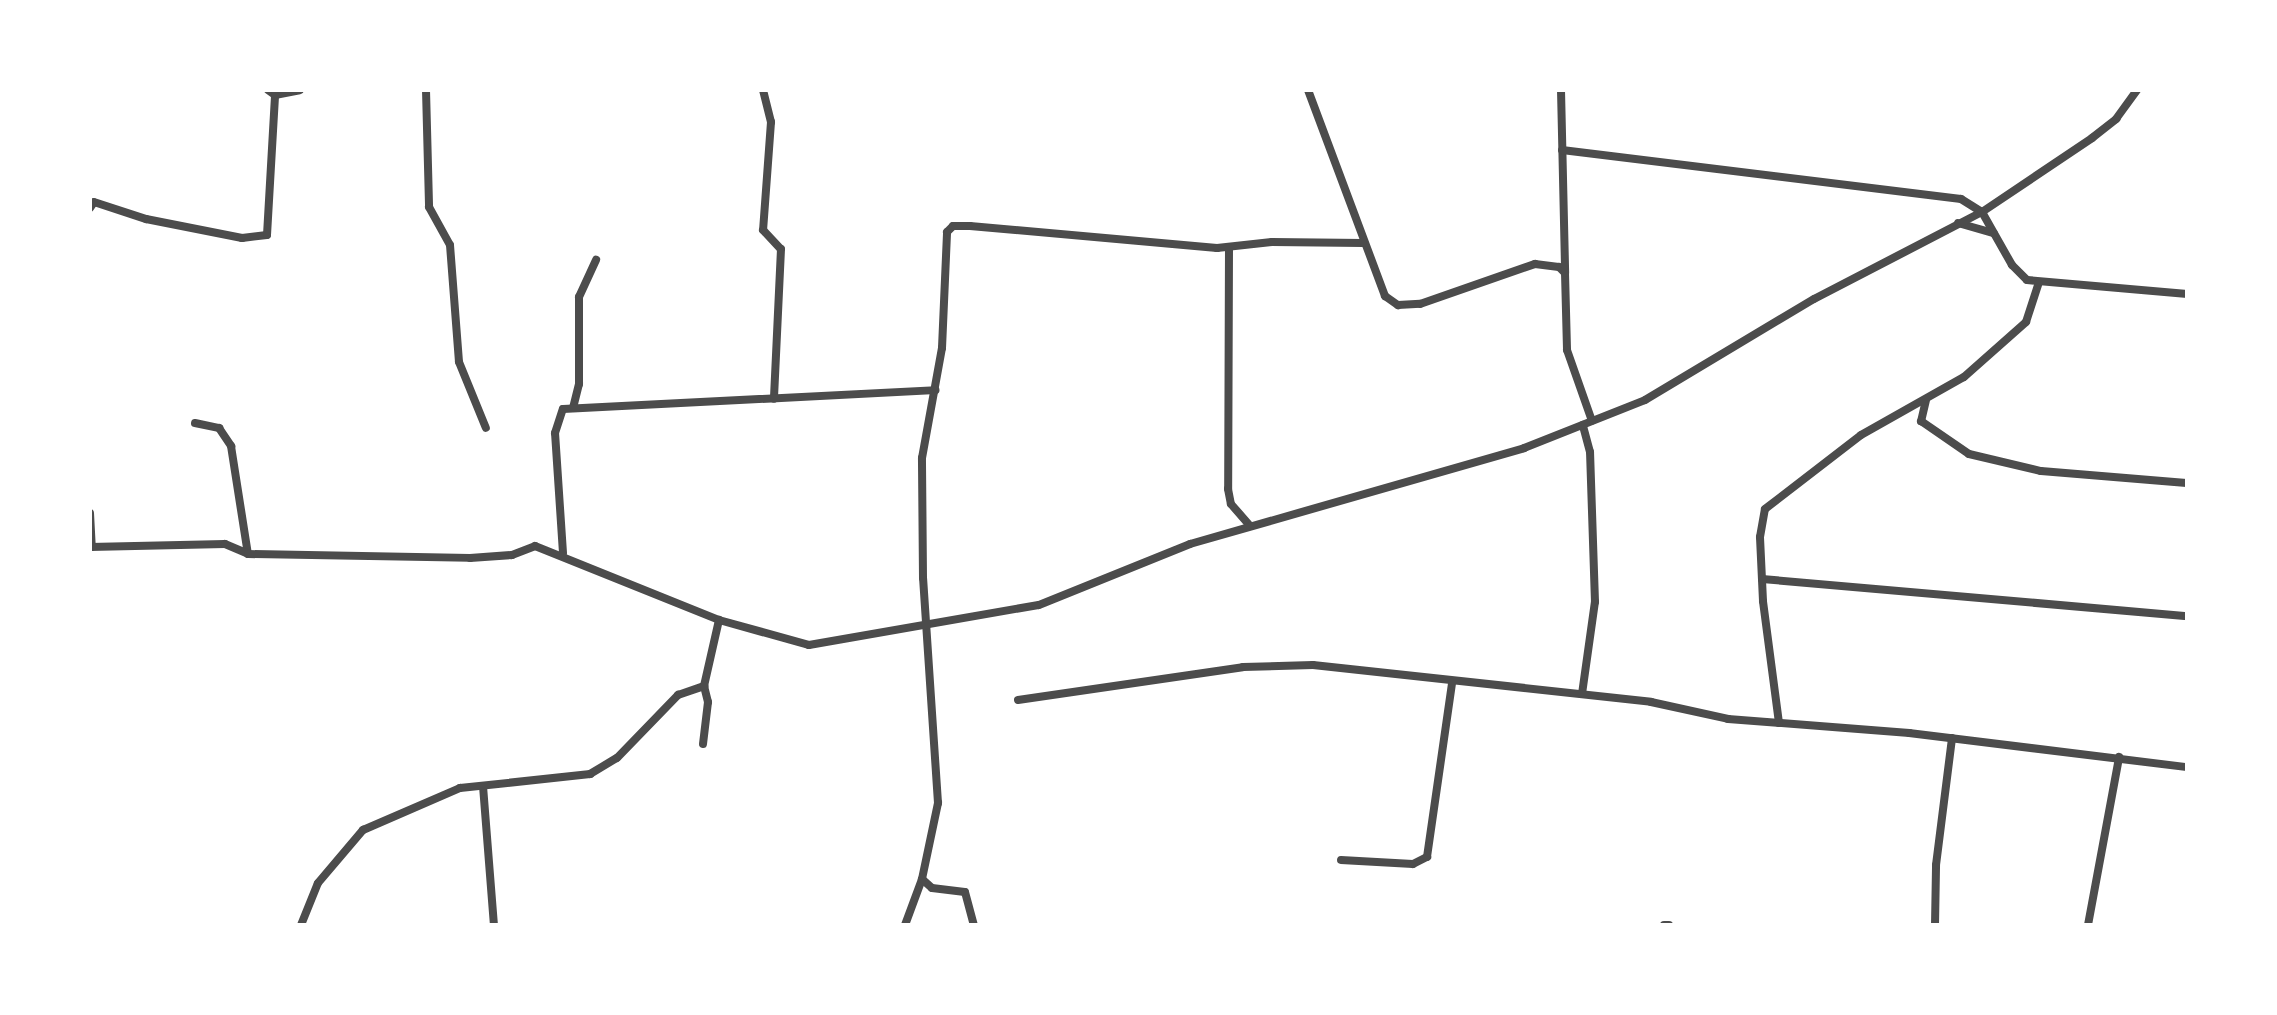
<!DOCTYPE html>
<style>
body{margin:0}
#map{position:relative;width:2277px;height:1015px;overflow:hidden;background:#fff;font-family:"IBM Plex Serif",serif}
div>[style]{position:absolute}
.minor>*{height:8px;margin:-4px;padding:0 4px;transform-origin:4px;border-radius:4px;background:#4c4c4c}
span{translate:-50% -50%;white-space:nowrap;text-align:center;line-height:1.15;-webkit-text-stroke:6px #fff;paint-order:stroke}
.frame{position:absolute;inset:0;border:92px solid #fff;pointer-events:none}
</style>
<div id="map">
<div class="minor">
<div style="left:268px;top:90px;width:9px;rotate:36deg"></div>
<div style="left:275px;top:95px;width:25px;rotate:-11deg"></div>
<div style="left:426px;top:90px;width:117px;rotate:88.5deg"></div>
<div style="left:429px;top:207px;width:43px;rotate:61.1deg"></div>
<div style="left:450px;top:245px;width:117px;rotate:85.6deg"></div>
<div style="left:459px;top:362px;width:71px;rotate:67.8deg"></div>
<div style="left:763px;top:90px;width:33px;rotate:76deg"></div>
<div style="left:771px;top:122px;width:108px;rotate:94.2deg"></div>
<div style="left:763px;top:230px;width:26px;rotate:47deg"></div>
<div style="left:781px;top:249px;width:150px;rotate:92.7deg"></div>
<div style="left:1308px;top:90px;width:220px;rotate:69.5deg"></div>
<div style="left:1385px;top:296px;width:16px;rotate:35deg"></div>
<div style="left:1398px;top:305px;width:22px;rotate:-3deg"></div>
<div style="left:1420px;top:304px;width:122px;rotate:-19.2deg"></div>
<div style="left:1535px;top:264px;width:24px;rotate:7deg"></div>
<div style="left:1559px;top:267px;width:8px;rotate:45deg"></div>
<div style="left:1565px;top:273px;width:77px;rotate:88.5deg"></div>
<div style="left:1567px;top:350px;width:75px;rotate:70.6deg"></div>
<div style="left:1561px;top:90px;width:183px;rotate:88.7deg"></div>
<div style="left:1562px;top:150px;width:402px;rotate:7deg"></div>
<div style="left:1961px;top:199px;width:25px;rotate:32deg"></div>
<div style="left:1982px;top:212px;width:61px;rotate:60.5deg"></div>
<div style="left:2012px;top:265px;width:21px;rotate:45deg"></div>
<div style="left:2027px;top:280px;width:161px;rotate:5deg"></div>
<div style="left:90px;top:208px;width:7px;rotate:-56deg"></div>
<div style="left:94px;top:202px;width:55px;rotate:18.1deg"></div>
<div style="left:146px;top:219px;width:98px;rotate:11.2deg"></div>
<div style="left:242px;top:238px;width:25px;rotate:-7deg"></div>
<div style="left:267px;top:235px;width:140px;rotate:-86.7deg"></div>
<div style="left:1958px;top:223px;width:37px;rotate:16deg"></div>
<div style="left:1229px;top:248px;width:241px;rotate:90.2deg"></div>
<div style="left:1228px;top:489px;width:15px;rotate:79deg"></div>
<div style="left:1231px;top:504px;width:29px;rotate:49deg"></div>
<div style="left:1926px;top:400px;width:22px;rotate:103deg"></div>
<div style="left:1921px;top:421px;width:58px;rotate:34.5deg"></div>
<div style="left:1969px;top:454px;width:74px;rotate:13.3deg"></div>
<div style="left:2041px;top:471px;width:146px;rotate:4.7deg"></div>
<div style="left:573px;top:408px;width:25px;rotate:-76deg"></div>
<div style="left:579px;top:384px;width:87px;rotate:-90deg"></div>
<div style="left:579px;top:297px;width:41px;rotate:-65.3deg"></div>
<div style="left:195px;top:423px;width:25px;rotate:12deg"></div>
<div style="left:219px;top:428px;width:22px;rotate:56deg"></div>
<div style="left:231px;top:446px;width:109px;rotate:81.1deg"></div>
<div style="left:90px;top:513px;width:34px;rotate:87deg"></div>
<div style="left:90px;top:547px;width:135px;rotate:-1.3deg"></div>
<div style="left:225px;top:544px;width:25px;rotate:23deg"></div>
<div style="left:248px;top:554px;width:222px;rotate:1deg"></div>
<div style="left:470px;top:558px;width:42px;rotate:-4.1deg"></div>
<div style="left:512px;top:555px;width:25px;rotate:-21deg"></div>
<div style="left:535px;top:546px;width:198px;rotate:21.9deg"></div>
<div style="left:563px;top:553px;width:120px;rotate:-93.8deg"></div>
<div style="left:555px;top:433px;width:25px;rotate:-72deg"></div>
<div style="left:563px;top:409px;width:373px;rotate:-2.9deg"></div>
<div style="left:1762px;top:579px;width:427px;rotate:5deg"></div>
<div style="left:1582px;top:694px;width:93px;rotate:-82deg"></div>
<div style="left:1595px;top:602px;width:150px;rotate:-91.9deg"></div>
<div style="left:1590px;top:452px;width:28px;rotate:-105deg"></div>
<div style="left:1018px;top:700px;width:227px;rotate:-8.3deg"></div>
<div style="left:1243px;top:667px;width:70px;rotate:-1.6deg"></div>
<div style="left:1313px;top:665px;width:340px;rotate:6.2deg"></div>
<div style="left:1651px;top:702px;width:79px;rotate:12.4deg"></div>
<div style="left:1728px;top:719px;width:182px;rotate:4.4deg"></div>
<div style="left:1909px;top:733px;width:280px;rotate:7deg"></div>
<div style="left:1779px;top:723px;width:123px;rotate:-97.5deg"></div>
<div style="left:1763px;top:601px;width:64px;rotate:-92.7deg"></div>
<div style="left:1760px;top:537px;width:28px;rotate:-80deg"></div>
<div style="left:1765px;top:509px;width:121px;rotate:-37.6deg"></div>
<div style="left:1861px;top:435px;width:118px;rotate:-29.4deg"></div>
<div style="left:1964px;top:377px;width:83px;rotate:-41.6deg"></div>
<div style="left:2026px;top:322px;width:40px;rotate:-72deg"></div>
<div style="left:703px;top:744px;width:42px;rotate:-83.2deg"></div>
<div style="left:708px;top:702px;width:16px;rotate:-104deg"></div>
<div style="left:483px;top:786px;width:139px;rotate:85.5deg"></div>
<div style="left:1341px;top:860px;width:72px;rotate:3.2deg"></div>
<div style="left:1413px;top:864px;width:16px;rotate:-27deg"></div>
<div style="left:1427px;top:857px;width:176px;rotate:-81.8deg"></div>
<div style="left:922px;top:879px;width:13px;rotate:42deg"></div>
<div style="left:932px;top:888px;width:33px;rotate:7deg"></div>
<div style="left:965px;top:892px;width:34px;rotate:75deg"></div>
<div style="left:301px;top:925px;width:45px;rotate:-68deg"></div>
<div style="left:318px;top:883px;width:70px;rotate:-49.7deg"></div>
<div style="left:363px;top:830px;width:106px;rotate:-23.4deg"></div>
<div style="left:460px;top:788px;width:131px;rotate:-6.1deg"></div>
<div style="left:590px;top:774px;width:31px;rotate:-31deg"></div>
<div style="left:617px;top:758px;width:88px;rotate:-45.9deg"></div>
<div style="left:678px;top:695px;width:28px;rotate:-19deg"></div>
<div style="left:704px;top:686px;width:68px;rotate:-77.2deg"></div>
<div style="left:719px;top:620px;width:93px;rotate:15.5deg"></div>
<div style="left:809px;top:645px;width:233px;rotate:-9.9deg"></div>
<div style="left:1039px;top:605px;width:163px;rotate:-22deg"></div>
<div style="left:1190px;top:544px;width:348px;rotate:-16deg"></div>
<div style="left:1524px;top:448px;width:130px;rotate:-21.6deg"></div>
<div style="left:1645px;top:400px;width:197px;rotate:-30.9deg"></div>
<div style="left:1814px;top:299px;width:189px;rotate:-27.4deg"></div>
<div style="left:1982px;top:212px;width:133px;rotate:-33.9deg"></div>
<div style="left:2092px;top:138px;width:31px;rotate:-38deg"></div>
<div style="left:2116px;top:119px;width:36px;rotate:-54deg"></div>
<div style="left:905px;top:925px;width:49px;rotate:-69.7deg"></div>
<div style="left:922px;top:879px;width:78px;rotate:-78.1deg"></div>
<div style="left:938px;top:803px;width:225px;rotate:-93.8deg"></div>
<div style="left:923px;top:578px;width:120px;rotate:-90.5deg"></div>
<div style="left:922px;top:458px;width:112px;rotate:-79.7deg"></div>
<div style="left:942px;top:348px;width:116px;rotate:-87.5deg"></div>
<div style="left:947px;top:232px;width:8px;rotate:-45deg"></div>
<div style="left:953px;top:226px;width:17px"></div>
<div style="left:970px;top:226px;width:248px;rotate:5.1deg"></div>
<div style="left:1217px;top:248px;width:55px;rotate:-6.2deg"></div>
<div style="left:1272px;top:242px;width:91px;rotate:0.6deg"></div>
<div style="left:1664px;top:925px;width:5px"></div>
<div style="left:1935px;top:925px;width:60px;rotate:-89deg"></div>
<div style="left:1936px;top:865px;width:128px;rotate:-82.8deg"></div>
<div style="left:2088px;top:925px;width:171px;rotate:-79.5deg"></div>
</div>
<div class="frame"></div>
</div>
